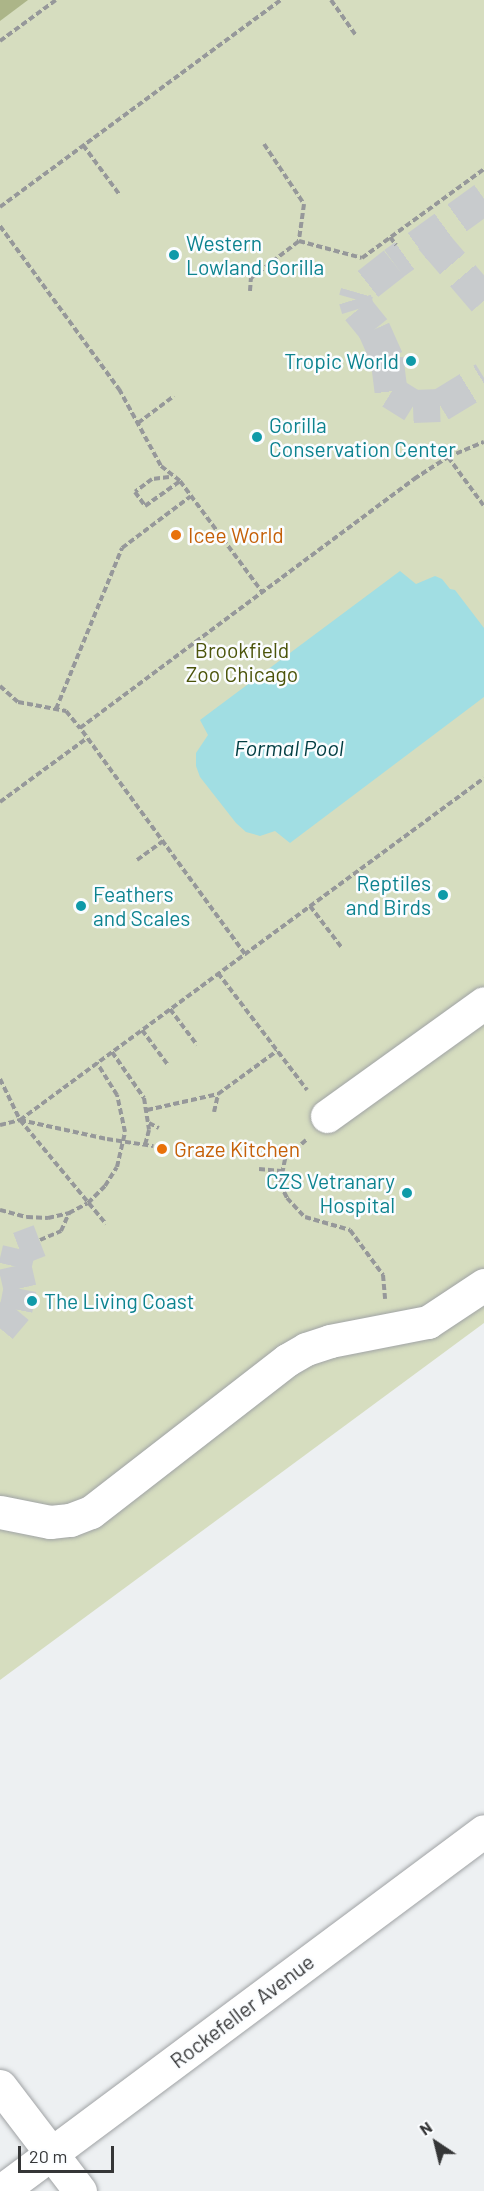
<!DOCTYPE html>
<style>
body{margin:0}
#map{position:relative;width:484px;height:2191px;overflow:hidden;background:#edf0f2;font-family:Barlow,sans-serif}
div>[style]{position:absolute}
.green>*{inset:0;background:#d6ddbf}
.forest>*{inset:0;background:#acb588}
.water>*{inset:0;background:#a1dee3}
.minor-tunnel>*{height:33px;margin-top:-16.5px;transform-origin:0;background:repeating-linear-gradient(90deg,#c8cbcd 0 33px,transparent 0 49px)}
.path>*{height:4px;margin-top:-2px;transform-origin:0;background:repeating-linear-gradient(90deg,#96989a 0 6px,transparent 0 9px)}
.roads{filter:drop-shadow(0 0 2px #a0a3a5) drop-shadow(0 0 2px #a0a3a5)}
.minor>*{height:33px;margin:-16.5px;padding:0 16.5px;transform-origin:16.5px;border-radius:16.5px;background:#fff}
.dots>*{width:16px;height:16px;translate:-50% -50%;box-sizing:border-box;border:3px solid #fbfdff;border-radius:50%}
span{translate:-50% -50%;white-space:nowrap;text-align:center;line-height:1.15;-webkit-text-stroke:5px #fbfdff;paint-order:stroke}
.culture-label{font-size:21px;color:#0d838f}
.left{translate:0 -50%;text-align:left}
.right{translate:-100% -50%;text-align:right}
.food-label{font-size:21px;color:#c56008}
.park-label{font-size:21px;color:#4b540a}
.street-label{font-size:21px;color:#353637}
.water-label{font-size:22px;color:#013d42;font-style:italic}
.north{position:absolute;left:406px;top:2113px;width:60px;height:60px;-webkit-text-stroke:4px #fbfdff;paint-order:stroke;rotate:325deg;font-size:16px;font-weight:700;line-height:24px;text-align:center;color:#353637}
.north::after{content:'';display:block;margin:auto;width:21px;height:27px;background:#353637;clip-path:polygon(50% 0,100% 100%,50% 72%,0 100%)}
.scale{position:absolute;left:18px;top:2146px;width:96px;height:27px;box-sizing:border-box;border:3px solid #353637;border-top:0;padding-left:8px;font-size:18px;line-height:21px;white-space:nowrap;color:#353637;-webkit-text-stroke:4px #fbfdff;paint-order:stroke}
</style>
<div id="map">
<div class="green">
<div style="clip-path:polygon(0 0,484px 0,484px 1323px,0 1680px)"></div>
</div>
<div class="forest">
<div style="clip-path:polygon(0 0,28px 0,0 21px)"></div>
</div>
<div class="water">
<div style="clip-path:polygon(400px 571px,416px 584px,435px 576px,442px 579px,450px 589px,455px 590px,484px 628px,484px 697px,290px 843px,275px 831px,260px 836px,246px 832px,236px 823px,200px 777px,196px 766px,196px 753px,208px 735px,200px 720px)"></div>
</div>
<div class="minor-tunnel">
<div style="left:484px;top:198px;width:111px;rotate:144.2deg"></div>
<div style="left:394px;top:263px;width:47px;rotate:141.9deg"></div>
<div style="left:357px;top:292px;width:7px;rotate:106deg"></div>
<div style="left:355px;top:299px;width:10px;rotate:73deg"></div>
<div style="left:358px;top:309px;width:26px;rotate:51deg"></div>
<div style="left:374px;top:329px;width:32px;rotate:66deg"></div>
<div style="left:387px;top:358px;width:34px;rotate:83deg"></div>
<div style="left:391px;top:392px;width:26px;rotate:32deg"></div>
<div style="left:413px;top:406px;width:27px;rotate:-2deg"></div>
<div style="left:440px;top:405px;width:52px;rotate:-31.5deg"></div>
<div style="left:431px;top:238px;width:82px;rotate:49.5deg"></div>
<div style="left:0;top:1328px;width:25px;rotate:-50deg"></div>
<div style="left:16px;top:1309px;width:21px;rotate:-79deg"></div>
<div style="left:20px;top:1288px;width:23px;rotate:-103deg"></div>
<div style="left:15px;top:1266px;width:18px;rotate:-77deg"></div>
<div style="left:19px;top:1248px;width:22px;rotate:-21deg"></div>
</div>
<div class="path">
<div style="left:331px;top:0;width:42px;rotate:54.8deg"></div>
<div style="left:0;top:41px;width:69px;rotate:-36.2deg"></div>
<div style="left:264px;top:144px;width:72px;rotate:56.3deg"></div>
<div style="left:304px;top:204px;width:37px;rotate:98deg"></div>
<div style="left:83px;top:145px;width:61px;rotate:53.7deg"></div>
<div style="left:0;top:207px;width:349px;rotate:-36.4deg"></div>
<div style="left:0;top:226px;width:202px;rotate:53.9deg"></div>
<div style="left:119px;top:389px;width:88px;rotate:61.4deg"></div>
<div style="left:161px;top:466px;width:24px;rotate:38deg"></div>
<div style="left:180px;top:481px;width:138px;rotate:53.5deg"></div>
<div style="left:390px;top:237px;width:10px;rotate:53deg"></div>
<div style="left:250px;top:291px;width:13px;rotate:-86deg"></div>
<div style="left:251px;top:278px;width:61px;rotate:-37.6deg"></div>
<div style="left:299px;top:241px;width:65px;rotate:15.1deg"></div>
<div style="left:362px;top:258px;width:151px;rotate:-36.1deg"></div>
<div style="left:138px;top:423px;width:45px;rotate:-36.9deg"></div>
<div style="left:448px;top:457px;width:61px;rotate:53.7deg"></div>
<div style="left:169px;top:477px;width:17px;rotate:173deg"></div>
<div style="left:152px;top:479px;width:21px;rotate:143deg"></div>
<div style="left:135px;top:492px;width:17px;rotate:54deg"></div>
<div style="left:145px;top:506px;width:43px;rotate:-35.5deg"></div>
<div style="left:0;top:686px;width:24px;rotate:42deg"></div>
<div style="left:18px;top:702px;width:49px;rotate:10.6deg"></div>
<div style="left:66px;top:711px;width:22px;rotate:51deg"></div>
<div style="left:56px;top:709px;width:174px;rotate:-67.7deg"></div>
<div style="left:122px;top:548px;width:86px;rotate:-37deg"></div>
<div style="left:0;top:802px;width:108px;rotate:-36.3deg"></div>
<div style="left:137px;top:860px;width:32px;rotate:-36deg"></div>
<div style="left:310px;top:906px;width:53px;rotate:52.7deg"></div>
<div style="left:245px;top:954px;width:280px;rotate:-126.1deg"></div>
<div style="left:80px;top:728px;width:417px;rotate:-36.7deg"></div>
<div style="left:414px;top:479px;width:40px;rotate:-32.9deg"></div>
<div style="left:448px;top:457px;width:39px;rotate:-23deg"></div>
<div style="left:218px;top:973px;width:147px;rotate:52.7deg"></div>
<div style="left:170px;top:1009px;width:45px;rotate:53.1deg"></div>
<div style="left:142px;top:1030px;width:44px;rotate:53.4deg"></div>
<div style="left:112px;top:1052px;width:56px;rotate:55.2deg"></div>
<div style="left:144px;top:1098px;width:32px;rotate:81deg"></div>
<div style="left:149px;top:1130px;width:16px;rotate:105deg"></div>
<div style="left:0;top:1079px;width:46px;rotate:64deg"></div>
<div style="left:20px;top:1120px;width:135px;rotate:50.4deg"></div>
<div style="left:147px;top:1110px;width:73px;rotate:-12.7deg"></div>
<div style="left:218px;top:1094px;width:73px;rotate:-36.1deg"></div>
<div style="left:214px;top:1112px;width:18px;rotate:-77deg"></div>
<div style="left:20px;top:1120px;width:89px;rotate:12.3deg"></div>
<div style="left:107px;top:1139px;width:47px;rotate:8.7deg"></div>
<div style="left:149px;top:1123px;width:11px;rotate:27deg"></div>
<div style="left:0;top:1125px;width:21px;rotate:-14deg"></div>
<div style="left:20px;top:1120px;width:576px;rotate:-36.39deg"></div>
<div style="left:306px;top:1140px;width:28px;rotate:138deg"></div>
<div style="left:285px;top:1159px;width:25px;rotate:101deg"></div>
<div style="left:280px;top:1184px;width:16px;rotate:63deg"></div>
<div style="left:287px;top:1198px;width:26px;rotate:47deg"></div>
<div style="left:305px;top:1217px;width:47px;rotate:16.1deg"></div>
<div style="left:350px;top:1230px;width:56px;rotate:53.7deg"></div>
<div style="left:383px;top:1275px;width:24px;rotate:85deg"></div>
<div style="left:259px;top:1169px;width:22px;rotate:5deg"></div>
<div style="left:0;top:1210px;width:28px;rotate:15deg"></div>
<div style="left:27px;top:1217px;width:21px;rotate:3deg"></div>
<div style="left:48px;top:1218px;width:22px;rotate:-13deg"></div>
<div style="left:69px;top:1213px;width:21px;rotate:-28deg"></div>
<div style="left:88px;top:1203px;width:24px;rotate:-45deg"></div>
<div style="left:105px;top:1186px;width:22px;rotate:-58deg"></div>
<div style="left:117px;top:1167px;width:36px;rotate:-77deg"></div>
<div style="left:125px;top:1132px;width:38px;rotate:-102deg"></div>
<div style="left:117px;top:1095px;width:38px;rotate:-122deg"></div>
<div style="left:40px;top:1240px;width:23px;rotate:-23deg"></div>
<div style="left:61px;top:1231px;width:20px;rotate:-66deg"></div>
</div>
<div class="roads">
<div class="minor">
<div style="left:327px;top:1116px;width:193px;rotate:-35.7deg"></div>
<div style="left:0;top:1512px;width:51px;rotate:11.3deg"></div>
<div style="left:50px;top:1522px;width:20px;rotate:-6deg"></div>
<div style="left:70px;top:1520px;width:22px;rotate:-21deg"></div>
<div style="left:91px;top:1512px;width:248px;rotate:-37.8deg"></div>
<div style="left:287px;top:1360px;width:22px;rotate:-30deg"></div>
<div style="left:306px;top:1349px;width:25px;rotate:-18deg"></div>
<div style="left:330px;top:1341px;width:100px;rotate:-11deg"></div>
<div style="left:428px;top:1322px;width:67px;rotate:-33.5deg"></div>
<div style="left:0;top:2086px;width:132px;rotate:52.7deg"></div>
<div style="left:1px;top:2191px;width:602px;rotate:-36.7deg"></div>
</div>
</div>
<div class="dots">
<div style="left:174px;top:255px;background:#0f9aa8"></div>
<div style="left:411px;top:361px;background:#0f9aa8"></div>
<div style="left:257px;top:437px;background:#0f9aa8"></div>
<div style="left:176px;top:535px;background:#e8710a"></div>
<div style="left:443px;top:895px;background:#0f9aa8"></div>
<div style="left:81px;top:906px;background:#0f9aa8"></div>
<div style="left:162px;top:1149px;background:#e8710a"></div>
<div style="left:407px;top:1193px;background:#0f9aa8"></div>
<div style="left:32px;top:1301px;background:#0f9aa8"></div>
</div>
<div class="culture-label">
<span class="left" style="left:186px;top:255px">Western<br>Lowland Gorilla</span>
<span class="right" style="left:399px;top:361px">Tropic World</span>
<span class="left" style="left:269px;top:437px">Gorilla<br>Conservation Center</span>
<span class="right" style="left:431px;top:895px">Reptiles<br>and Birds</span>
<span class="left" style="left:93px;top:906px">Feathers<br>and Scales</span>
<span class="right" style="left:395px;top:1193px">CZS Vetranary<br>Hospital</span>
<span class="left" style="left:44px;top:1301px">The Living Coast</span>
</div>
<div class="food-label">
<span class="left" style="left:188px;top:535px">Icee World</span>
<span class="left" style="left:174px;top:1149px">Graze Kitchen</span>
</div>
<div class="park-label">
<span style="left:242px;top:662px">Brookfield<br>Zoo Chicago</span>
</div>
<div class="street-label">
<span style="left:242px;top:2011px;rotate:-37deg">Rockefeller Avenue</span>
</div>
<div class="water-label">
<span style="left:289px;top:748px">Formal Pool</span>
</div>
<div class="north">N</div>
<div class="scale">20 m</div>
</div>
